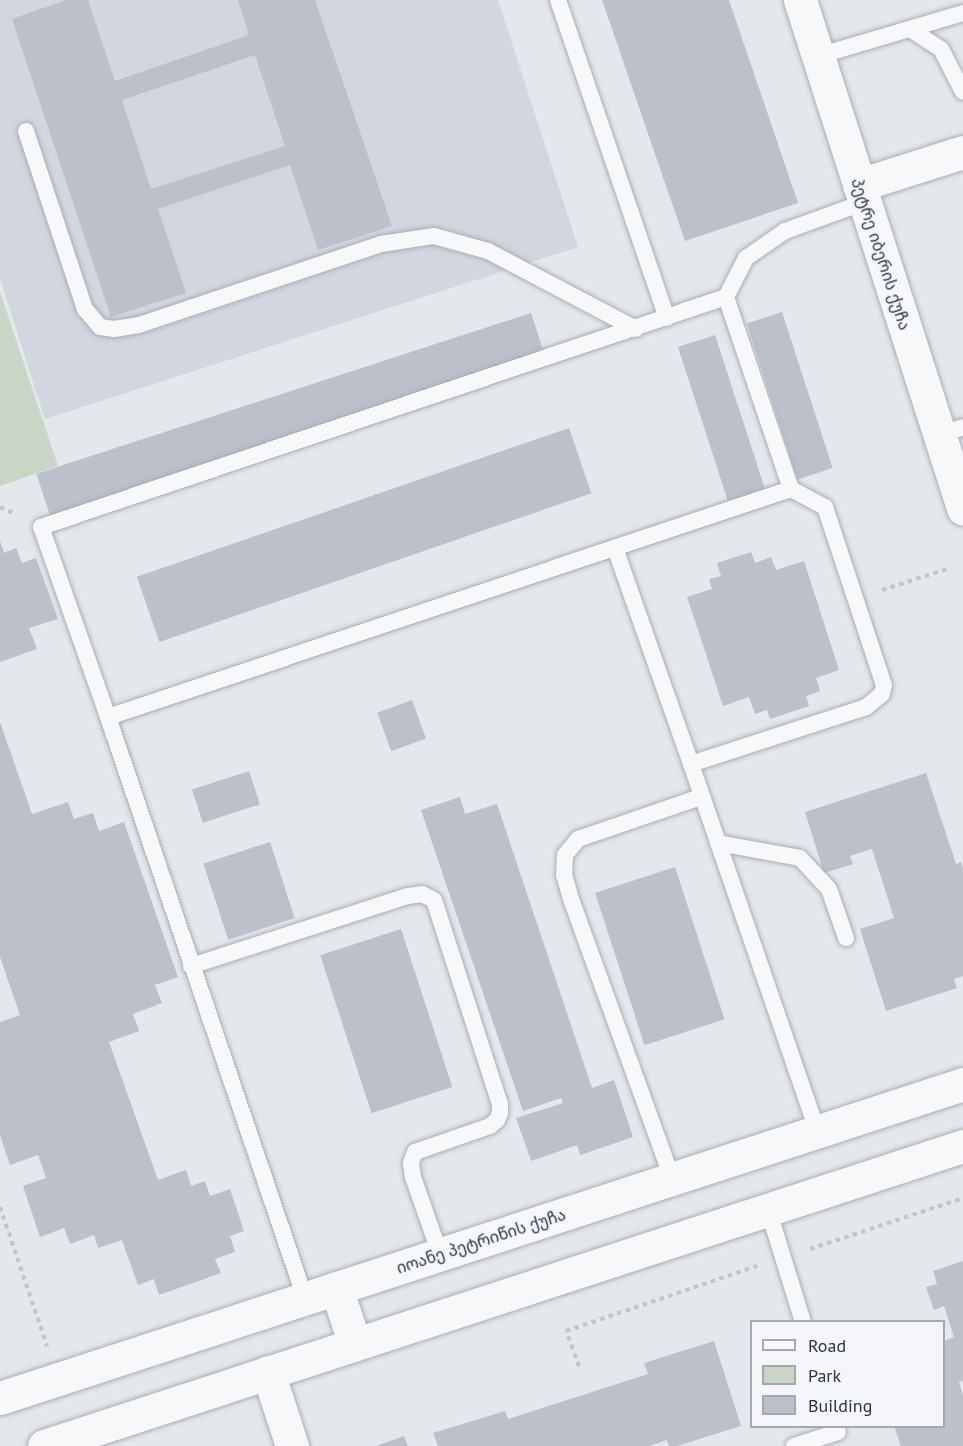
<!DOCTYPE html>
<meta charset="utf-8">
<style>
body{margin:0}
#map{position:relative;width:963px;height:1446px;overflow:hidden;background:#e4e7ec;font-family:"PT Sans","Noto Sans Georgian",sans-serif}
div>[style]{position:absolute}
.built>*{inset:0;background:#d2d6de}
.green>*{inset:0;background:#c9d6c5}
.building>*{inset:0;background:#bbc0ca;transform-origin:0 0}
.path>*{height:4px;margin-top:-2px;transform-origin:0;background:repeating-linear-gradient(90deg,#c2c5cb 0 4.5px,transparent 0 9px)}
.roads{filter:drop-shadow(0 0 2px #a9aeb7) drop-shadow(0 0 2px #a9aeb7)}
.service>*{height:16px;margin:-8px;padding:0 8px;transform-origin:8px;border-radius:8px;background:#f7f8fa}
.minor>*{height:33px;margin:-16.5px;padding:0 16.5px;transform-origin:16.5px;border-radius:16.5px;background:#f7f8fa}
.tertiary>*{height:33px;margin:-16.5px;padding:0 16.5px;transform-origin:16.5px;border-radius:16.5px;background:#f7f8fa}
span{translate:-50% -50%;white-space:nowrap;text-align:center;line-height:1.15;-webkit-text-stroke:5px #f4f6f9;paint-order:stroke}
.street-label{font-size:16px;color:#2b3445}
.legend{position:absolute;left:750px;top:1320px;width:195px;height:108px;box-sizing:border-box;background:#f4f6f9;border:2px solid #a4a8b1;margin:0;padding:8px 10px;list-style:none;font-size:18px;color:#2b3445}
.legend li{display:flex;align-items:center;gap:12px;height:30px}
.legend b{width:30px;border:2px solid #a4a8b1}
</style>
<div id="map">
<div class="built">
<div style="clip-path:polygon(0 0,498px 0,578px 247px,45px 419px,0 279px)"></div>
</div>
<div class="green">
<div style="clip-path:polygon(0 292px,58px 466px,0 486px)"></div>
</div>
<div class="building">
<div style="clip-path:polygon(evenodd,66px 0,88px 0,115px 81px,249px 35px,238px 0,315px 0,392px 226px,318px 250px,290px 165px,158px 209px,186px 293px,111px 317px,12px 19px,66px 0,255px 55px,285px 146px,151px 189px,122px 100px,255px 55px)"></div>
<div style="clip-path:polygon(602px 0,729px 0,798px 203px,685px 241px)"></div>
<div style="left:782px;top:312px;width:164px;height:37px;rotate:72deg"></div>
<div style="left:531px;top:313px;width:44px;height:520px;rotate:72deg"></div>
<div style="left:715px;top:335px;width:162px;height:39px;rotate:72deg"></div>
<div style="left:569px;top:428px;width:69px;height:457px;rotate:71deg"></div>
<div style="clip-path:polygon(0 541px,4px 553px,16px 548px,22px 563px,36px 558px,58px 619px,29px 628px,37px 649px,0 662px)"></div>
<div style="clip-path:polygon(751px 552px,755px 563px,771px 557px,776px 570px,804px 561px,839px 670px,816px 678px,820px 691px,806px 696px,809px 706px,770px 719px,767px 710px,755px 714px,749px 697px,723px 706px,687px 597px,712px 589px,709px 579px,721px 576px,717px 563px)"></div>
<div style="left:412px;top:700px;width:41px;height:37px;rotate:70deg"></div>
<div style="clip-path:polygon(0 722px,32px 814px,68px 802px,74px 819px,93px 813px,99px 831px,124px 822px,178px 977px,155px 985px,162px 1003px,133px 1014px,139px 1031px,109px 1042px,158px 1180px,186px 1170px,191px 1186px,205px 1181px,210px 1196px,230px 1189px,244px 1231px,230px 1236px,235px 1252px,215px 1259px,221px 1273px,159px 1295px,154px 1279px,138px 1285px,122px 1240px,98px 1248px,94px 1235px,70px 1244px,64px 1228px,40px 1237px,23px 1186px,46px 1178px,38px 1155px,10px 1165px,0 1135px,0 1022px,20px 1015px,0 957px)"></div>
<div style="left:249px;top:771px;width:35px;height:60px;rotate:72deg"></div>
<div style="clip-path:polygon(926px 773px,956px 864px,961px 862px,963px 868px,963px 976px,954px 979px,957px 988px,886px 1011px,860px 929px,894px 918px,872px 849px,850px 856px,853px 864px,824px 873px,805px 812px)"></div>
<div style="clip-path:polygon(460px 797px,465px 814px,497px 804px,592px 1088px,614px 1080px,633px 1137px,580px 1155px,577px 1145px,531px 1161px,516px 1118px,563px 1103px,561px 1098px,523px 1111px,421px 810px)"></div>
<div style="left:270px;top:842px;width:80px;height:70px;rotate:72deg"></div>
<div style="left:675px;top:867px;width:160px;height:84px;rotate:72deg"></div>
<div style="left:401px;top:929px;width:166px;height:85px;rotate:72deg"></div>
<div style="clip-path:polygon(963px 1261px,963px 1381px,959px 1382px,963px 1396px,963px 1446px,901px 1446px,894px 1426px,944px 1426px,944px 1341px,954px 1337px,944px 1306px,934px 1310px,926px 1287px,937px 1284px,933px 1271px)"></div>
<div style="clip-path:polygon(714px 1341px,741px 1426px,677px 1446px,669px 1446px,667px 1440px,649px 1446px,438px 1446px,433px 1433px,505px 1411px,508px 1419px,648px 1374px,644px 1363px)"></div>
<div style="clip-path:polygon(404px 1436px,408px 1446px,376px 1446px)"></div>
</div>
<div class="path">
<div style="left:0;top:507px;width:17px;rotate:24deg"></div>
<div style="left:882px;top:590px;width:71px;rotate:-17.9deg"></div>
<div style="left:0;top:1207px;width:147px;rotate:71.3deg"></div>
<div style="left:810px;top:1249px;width:161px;rotate:-18.4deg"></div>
<div style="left:579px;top:1366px;width:37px;rotate:-110deg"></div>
<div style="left:566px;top:1331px;width:202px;rotate:-18.8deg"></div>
</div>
<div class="roads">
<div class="service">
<div style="left:558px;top:0;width:336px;rotate:71.1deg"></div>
<div style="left:910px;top:29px;width:37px;rotate:33deg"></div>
<div style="left:941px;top:49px;width:48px;rotate:62.9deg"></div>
<div style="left:818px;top:56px;width:151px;rotate:-16.5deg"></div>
<div style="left:26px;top:131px;width:188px;rotate:71.7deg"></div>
<div style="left:85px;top:309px;width:23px;rotate:50deg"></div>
<div style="left:100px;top:327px;width:14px;rotate:8deg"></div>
<div style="left:114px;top:329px;width:25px;rotate:-9deg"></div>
<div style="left:139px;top:325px;width:255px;rotate:-18.5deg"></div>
<div style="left:381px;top:244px;width:54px;rotate:-8.6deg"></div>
<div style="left:434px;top:236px;width:56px;rotate:15.5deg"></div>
<div style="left:488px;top:251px;width:167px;rotate:27.8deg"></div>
<div style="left:726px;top:297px;width:203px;rotate:71.3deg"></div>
<div style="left:791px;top:489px;width:38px;rotate:28deg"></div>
<div style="left:825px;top:507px;width:188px;rotate:71.7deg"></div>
<div style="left:884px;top:685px;width:9px;rotate:103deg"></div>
<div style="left:882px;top:694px;width:21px;rotate:141deg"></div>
<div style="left:866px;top:707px;width:184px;rotate:162deg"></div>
<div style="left:691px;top:764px;width:389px;rotate:71deg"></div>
<div style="left:939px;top:435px;width:25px;rotate:-18deg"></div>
<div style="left:615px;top:548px;width:229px;rotate:70.6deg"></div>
<div style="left:108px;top:717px;width:720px;rotate:-18.46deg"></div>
<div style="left:718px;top:843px;width:83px;rotate:10.4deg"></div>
<div style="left:800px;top:858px;width:42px;rotate:46.9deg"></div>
<div style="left:829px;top:889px;width:52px;rotate:70.9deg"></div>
<div style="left:191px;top:966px;width:228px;rotate:-17.9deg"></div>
<div style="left:408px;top:896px;width:14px;rotate:-8deg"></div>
<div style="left:422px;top:894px;width:13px;rotate:27deg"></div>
<div style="left:434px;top:900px;width:214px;rotate:72.1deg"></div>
<div style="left:500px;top:1104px;width:9px;rotate:90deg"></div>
<div style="left:500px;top:1113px;width:8px;rotate:113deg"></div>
<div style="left:497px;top:1120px;width:9px;rotate:139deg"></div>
<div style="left:490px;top:1126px;width:79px;rotate:160.9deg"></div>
<div style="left:415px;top:1152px;width:12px;rotate:110deg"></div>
<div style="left:411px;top:1163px;width:14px;rotate:82deg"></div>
<div style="left:413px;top:1177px;width:82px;rotate:70.7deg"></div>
<div style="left:672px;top:1178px;width:297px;rotate:-109.9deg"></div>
<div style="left:571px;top:899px;width:25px;rotate:-106deg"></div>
<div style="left:564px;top:875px;width:20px;rotate:-87deg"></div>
<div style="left:565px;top:855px;width:21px;rotate:-51deg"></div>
<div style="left:578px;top:839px;width:130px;rotate:-18.9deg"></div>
<div style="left:768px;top:1209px;width:118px;rotate:72.8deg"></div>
<div style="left:305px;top:1298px;width:613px;rotate:-108.73deg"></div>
<div style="left:108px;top:717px;width:201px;rotate:-109.4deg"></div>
<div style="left:41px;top:527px;width:723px;rotate:-18.56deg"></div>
<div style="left:726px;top:297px;width:44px;rotate:-62.9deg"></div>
<div style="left:746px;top:258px;width:47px;rotate:-34.7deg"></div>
<div style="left:785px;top:231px;width:85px;rotate:-19.9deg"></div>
<div style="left:794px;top:1446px;width:46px;rotate:-17.7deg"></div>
</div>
<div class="minor">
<div style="left:859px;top:185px;width:109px;rotate:-17.6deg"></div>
<div style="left:268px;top:1372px;width:78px;rotate:72deg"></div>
</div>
<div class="tertiary">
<div style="left:800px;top:0;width:534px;rotate:72.21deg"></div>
<div style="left:336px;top:1288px;width:59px;rotate:71.3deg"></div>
<div style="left:0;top:1398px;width:1013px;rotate:-18.06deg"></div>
<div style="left:44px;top:1446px;width:967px;rotate:-18.08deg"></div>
</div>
</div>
<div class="street-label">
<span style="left:881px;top:254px;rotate:72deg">პეტრე იბერის ქუჩა</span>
<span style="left:481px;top:1241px;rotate:-18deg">იოანე პეტრიწის ქუჩა</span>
</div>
<ul class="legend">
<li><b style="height:8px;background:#f7f8fa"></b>Road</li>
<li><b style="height:16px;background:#c9d6c5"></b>Park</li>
<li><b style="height:16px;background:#bbc0ca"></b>Building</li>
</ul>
</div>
